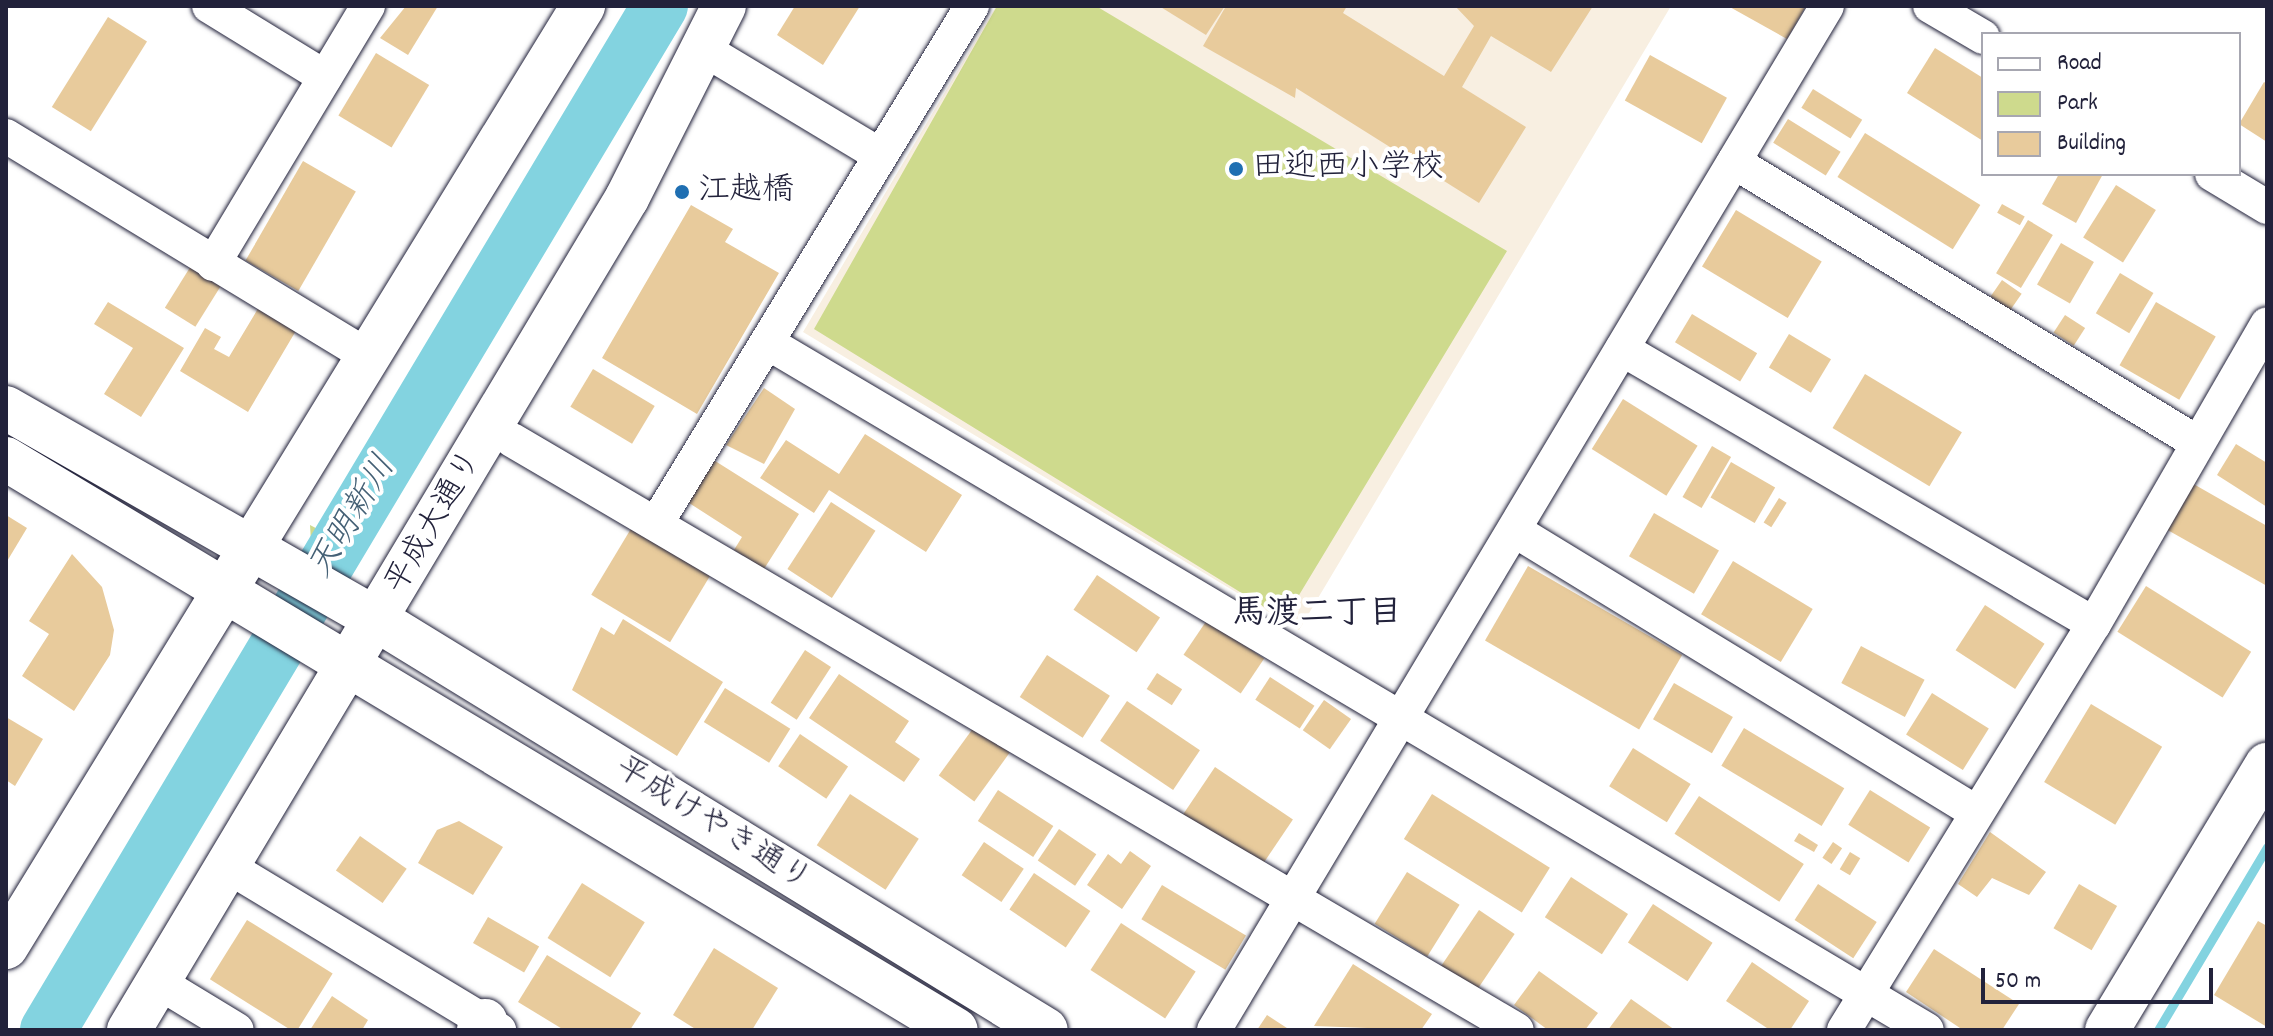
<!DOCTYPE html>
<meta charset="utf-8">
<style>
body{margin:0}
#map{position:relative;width:2273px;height:1036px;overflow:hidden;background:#fff;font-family:Dekko,"Klee One",sans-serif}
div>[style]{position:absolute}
.built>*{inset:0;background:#f8efe1}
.green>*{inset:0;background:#ceda8d}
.stream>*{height:9px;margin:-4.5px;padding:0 4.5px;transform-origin:4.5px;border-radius:4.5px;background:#83d3e0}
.river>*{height:56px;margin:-28px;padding:0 28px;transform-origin:28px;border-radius:28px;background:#83d3e0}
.building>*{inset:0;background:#e8cb9c;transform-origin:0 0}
.roads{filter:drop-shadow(0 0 2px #22223b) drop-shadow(0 0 2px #22223b)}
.street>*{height:34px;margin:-17px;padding:0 17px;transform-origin:17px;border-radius:17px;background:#fff}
.secondary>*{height:44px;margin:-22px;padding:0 22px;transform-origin:22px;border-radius:22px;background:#fff}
.dots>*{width:22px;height:22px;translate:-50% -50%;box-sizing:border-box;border:4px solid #fff;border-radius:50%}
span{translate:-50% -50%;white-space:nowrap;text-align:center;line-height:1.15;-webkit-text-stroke:8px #fff;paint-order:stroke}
.poi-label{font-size:32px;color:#22223b}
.left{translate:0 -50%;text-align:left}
.street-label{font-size:32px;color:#22223b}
.water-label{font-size:34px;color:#446075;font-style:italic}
.neighbourhood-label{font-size:34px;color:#22223b;font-weight:700}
.frame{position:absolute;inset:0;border:8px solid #22223b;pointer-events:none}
.legend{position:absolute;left:1981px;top:32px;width:260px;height:144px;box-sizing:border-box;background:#fff;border:2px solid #a7a7b1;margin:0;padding:10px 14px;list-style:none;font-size:24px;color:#22223b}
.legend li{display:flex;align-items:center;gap:16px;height:40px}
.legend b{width:40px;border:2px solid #a7a7b1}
.scale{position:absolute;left:1981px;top:968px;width:232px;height:36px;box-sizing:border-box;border:4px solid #22223b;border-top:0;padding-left:10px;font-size:24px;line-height:28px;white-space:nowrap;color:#22223b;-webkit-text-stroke:6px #fff;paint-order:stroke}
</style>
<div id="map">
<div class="built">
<div style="clip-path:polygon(996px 6px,1671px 6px,1299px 630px,803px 332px)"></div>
</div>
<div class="green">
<div style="clip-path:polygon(997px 6px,1096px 6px,1507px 251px,1290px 610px,1280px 603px,1274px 613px,814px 329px)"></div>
<div style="clip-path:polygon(310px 525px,363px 553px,334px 570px,312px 559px)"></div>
<div style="clip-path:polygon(265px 641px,292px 655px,285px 684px,244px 666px,240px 656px)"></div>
</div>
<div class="stream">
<div style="left:2158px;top:1030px;width:213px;rotate:-59.2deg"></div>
</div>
<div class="river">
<div style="left:48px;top:1030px;width:1193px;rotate:-59.14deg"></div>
</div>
<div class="building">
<div style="clip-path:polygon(406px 6px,438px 6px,408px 55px,380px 38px)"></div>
<div style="clip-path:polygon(795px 6px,860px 6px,823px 65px,777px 35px)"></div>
<div style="clip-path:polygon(1159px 6px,1225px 6px,1206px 35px)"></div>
<div style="clip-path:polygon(1226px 6px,1347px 6px,1343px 13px,1444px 76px,1474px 26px,1455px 6px,1593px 6px,1551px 72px,1491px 36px,1462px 87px,1526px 127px,1479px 203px,1296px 88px,1295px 98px,1203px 46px)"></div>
<div style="clip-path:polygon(1728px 6px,1806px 6px,1787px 39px)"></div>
<div style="left:108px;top:17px;width:46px;height:106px;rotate:32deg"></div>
<div style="clip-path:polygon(1935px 48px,1983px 78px,1983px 141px,1907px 93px)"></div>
<div style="left:376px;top:53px;width:62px;height:73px;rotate:31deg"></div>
<div style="left:1650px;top:55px;width:88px;height:52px;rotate:29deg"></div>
<div style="clip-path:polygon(2264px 82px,2267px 84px,2267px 142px,2239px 124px)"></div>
<div style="left:1813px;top:89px;width:58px;height:22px;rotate:32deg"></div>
<div style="left:1788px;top:119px;width:62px;height:28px;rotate:32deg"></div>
<div style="left:1865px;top:133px;width:136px;height:52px;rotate:32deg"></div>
<div style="left:303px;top:161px;width:61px;height:115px;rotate:30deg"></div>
<div style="clip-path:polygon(2059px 174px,2103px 174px,2076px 223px,2042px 204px)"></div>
<div style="left:2116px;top:185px;width:47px;height:62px;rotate:32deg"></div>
<div style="left:2002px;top:204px;width:26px;height:10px;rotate:29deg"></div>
<div style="clip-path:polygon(691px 205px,733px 229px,725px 242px,779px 273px,697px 414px,602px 358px)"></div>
<div style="left:1736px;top:210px;width:100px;height:66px;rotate:31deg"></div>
<div style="left:2028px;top:220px;width:29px;height:62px;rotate:31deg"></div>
<div style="left:2061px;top:243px;width:38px;height:48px;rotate:30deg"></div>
<div style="left:194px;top:261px;width:36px;height:55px;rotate:32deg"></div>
<div style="left:2120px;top:273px;width:39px;height:47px;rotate:31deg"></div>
<div style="left:2002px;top:280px;width:24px;height:20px;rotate:35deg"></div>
<div style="clip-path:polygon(108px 302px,184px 348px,141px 417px,104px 394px,133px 348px,94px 324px)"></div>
<div style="left:2156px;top:302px;width:69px;height:73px;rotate:30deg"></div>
<div style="clip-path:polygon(259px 307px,297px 329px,248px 412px,180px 371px,205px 328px,221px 337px,214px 349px,229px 357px)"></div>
<div style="left:1692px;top:314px;width:76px;height:33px;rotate:31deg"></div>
<div style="left:2065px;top:315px;width:24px;height:21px;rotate:33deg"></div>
<div style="left:1789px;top:334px;width:49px;height:39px;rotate:31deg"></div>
<div style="left:593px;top:369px;width:72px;height:44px;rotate:31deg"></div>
<div style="left:1865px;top:374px;width:113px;height:63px;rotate:31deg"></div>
<div style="clip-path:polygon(764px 388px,795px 409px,764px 464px,726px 445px)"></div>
<div style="left:1623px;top:399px;width:88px;height:59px;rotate:32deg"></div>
<div style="clip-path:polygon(865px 434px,962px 495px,926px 552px,829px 490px,814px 513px,760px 478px,786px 440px,839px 474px)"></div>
<div style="clip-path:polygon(2236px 444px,2267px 463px,2267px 507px,2217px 475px)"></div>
<div style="left:1712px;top:446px;width:22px;height:59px;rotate:30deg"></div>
<div style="clip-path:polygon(712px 459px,799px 514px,764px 569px,734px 550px,742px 537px,686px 501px)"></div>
<div style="left:1731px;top:462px;width:51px;height:41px;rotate:30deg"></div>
<div style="clip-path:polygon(2190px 482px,2267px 526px,2267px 586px,2164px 528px)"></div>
<div style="left:1779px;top:498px;width:9px;height:29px;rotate:32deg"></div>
<div style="left:831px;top:502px;width:53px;height:80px;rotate:33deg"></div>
<div style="left:1654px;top:513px;width:75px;height:50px;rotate:30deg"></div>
<div style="clip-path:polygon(6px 515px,27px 528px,6px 563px)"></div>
<div style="left:635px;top:522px;width:92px;height:85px;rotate:31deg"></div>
<div style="clip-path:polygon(72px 554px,102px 587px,114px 630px,110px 655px,74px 711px,22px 676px,49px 634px,29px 621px)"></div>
<div style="left:1733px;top:561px;width:93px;height:62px;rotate:31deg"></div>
<div style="left:1528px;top:566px;width:178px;height:86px;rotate:30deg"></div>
<div style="left:1097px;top:575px;width:76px;height:42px;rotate:34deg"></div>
<div style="left:2146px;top:586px;width:124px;height:54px;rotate:32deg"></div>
<div style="left:1985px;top:605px;width:71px;height:54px;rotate:33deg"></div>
<div style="clip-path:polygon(623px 619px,723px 682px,677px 756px,572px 690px,601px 627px,614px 635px)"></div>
<div style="left:1207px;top:620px;width:69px;height:42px;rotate:34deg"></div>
<div style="left:1861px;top:646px;width:72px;height:42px;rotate:28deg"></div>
<div style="left:805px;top:650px;width:31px;height:63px;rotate:33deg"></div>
<div style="left:1047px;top:655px;width:75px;height:50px;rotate:33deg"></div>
<div style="left:1157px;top:673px;width:30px;height:19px;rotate:33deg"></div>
<div style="clip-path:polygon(839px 674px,909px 721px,895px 742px,920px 759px,904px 782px,809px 718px)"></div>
<div style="left:1270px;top:677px;width:53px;height:27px;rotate:33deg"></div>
<div style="left:1674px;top:683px;width:68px;height:42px;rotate:30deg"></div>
<div style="left:725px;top:688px;width:77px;height:40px;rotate:32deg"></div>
<div style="left:1932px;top:693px;width:67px;height:49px;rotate:32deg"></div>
<div style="left:1324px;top:700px;width:33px;height:37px;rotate:35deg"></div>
<div style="left:1127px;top:701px;width:88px;height:48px;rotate:34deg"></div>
<div style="left:2091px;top:704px;width:83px;height:91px;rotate:31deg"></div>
<div style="clip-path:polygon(6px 717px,43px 739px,15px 786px,6px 780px)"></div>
<div style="left:974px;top:727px;width:44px;height:60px;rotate:36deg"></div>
<div style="left:1744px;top:728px;width:117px;height:44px;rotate:31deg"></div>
<div style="left:800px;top:734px;width:58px;height:39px;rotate:34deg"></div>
<div style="left:1633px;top:748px;width:68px;height:45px;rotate:32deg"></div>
<div style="left:1215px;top:767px;width:94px;height:59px;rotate:34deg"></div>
<div style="left:998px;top:790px;width:66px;height:37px;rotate:33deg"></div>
<div style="left:1870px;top:790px;width:71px;height:41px;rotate:32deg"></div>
<div style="left:850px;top:794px;width:82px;height:61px;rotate:33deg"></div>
<div style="left:1432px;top:794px;width:139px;height:53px;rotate:32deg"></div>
<div style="left:1699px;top:796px;width:125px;height:45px;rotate:33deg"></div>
<div style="clip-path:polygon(459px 821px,503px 847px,473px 895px,418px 863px,437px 830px)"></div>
<div style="left:1059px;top:829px;width:45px;height:38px;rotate:34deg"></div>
<div style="clip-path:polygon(1990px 832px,2046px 872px,2029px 895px,1992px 878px,1977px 897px,1958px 884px)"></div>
<div style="clip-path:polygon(1799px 833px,1818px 845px,1814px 852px,1794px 841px)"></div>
<div style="left:360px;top:836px;width:57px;height:42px;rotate:35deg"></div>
<div style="left:984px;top:842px;width:48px;height:40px;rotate:34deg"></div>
<div style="left:1833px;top:842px;width:11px;height:19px;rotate:34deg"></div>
<div style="clip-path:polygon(1130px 851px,1151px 866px,1122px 909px,1087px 885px,1108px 854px,1121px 864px)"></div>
<div style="left:1850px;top:852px;width:12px;height:20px;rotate:31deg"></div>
<div style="left:1407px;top:872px;width:62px;height:61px;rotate:32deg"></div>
<div style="left:1034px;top:873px;width:68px;height:44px;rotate:34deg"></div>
<div style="left:1571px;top:877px;width:68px;height:48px;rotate:33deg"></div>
<div style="left:582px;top:883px;width:74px;height:65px;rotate:32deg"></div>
<div style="left:1818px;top:884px;width:70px;height:43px;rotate:33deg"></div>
<div style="left:2079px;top:884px;width:44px;height:51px;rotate:30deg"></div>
<div style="left:1162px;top:885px;width:98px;height:40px;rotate:31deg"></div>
<div style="left:1653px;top:904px;width:71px;height:46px;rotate:33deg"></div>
<div style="left:1479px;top:910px;width:43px;height:68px;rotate:34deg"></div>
<div style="left:488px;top:917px;width:59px;height:30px;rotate:30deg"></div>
<div style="left:247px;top:920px;width:101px;height:70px;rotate:32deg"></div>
<div style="clip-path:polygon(2258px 921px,2267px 926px,2267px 1027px,2214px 995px)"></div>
<div style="left:1121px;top:923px;width:89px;height:56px;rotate:33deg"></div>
<div style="clip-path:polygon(714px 948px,778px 988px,752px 1030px,697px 1030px,673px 1015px)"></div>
<div style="clip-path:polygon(1934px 949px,2019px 1004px,2002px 1030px,1963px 1030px,1906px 992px)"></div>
<div style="clip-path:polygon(547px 955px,641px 1013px,630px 1030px,564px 1030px,518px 1002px)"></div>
<div style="clip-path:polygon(1752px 962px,1809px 1001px,1790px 1030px,1770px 1030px,1726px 1001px)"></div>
<div style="clip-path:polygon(1353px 964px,1432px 1014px,1421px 1030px,1314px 1026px)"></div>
<div style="clip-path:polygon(1539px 971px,1598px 1013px,1585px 1030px,1548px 1030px,1514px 1005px)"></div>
<div style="clip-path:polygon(332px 996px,368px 1020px,362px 1030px,310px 1030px)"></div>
<div style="clip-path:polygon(1631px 999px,1675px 1030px,1608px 1030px)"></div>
<div style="clip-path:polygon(1267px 1015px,1290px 1030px,1257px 1030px)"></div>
</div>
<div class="roads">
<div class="street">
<div style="left:209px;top:6px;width:136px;rotate:31.5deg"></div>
<div style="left:1930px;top:6px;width:61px;rotate:30.3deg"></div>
<div style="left:700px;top:47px;width:210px;rotate:31deg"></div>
<div style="left:6px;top:136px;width:421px;rotate:31.3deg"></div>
<div style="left:1734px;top:162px;width:542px;rotate:31.2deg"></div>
<div style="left:2212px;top:174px;width:64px;rotate:31deg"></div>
<div style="left:213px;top:264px;width:301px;rotate:-59deg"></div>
<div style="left:768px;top:343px;width:1347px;rotate:30.66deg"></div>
<div style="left:1622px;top:349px;width:546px;rotate:30.23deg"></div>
<div style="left:512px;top:440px;width:1165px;rotate:30.42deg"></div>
<div style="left:656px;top:524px;width:607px;rotate:-58.62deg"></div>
<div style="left:1514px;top:530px;width:539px;rotate:31.42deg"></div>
<div style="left:227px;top:866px;width:318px;rotate:31.1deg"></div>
<div style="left:158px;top:982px;width:92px;rotate:31.3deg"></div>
<div style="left:1214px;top:1030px;width:1193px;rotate:-59.09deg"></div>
<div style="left:1844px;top:1030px;width:477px;rotate:-58.4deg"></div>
<div style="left:2094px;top:624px;width:346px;rotate:-60deg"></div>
</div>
<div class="secondary">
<div style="left:6px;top:408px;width:430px;rotate:29.7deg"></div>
<div style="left:379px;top:621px;width:782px;rotate:31.52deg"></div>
<div style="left:6px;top:459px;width:1108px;rotate:31.01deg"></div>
<div style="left:6px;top:947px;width:1104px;rotate:-58.48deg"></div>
<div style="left:129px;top:1030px;width:970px;rotate:-59.1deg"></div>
<div style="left:627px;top:198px;width:215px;rotate:-63.2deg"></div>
<div style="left:479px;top:1030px;width:11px;rotate:-56deg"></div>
<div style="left:2107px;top:1030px;width:310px;rotate:-58.9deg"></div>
</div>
</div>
<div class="dots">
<div style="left:1236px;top:169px;background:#1f6fb2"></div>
<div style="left:682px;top:192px;background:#1f6fb2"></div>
</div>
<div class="poi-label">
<span class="left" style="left:1252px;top:169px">田迎西小学校</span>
<span class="left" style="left:698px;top:192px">江越橋</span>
</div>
<div class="street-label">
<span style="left:436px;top:523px;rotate:-60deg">平成大通り</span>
<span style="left:712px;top:826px;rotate:32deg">平成けやき通り</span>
</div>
<div class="water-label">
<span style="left:354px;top:518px;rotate:-59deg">天明新川</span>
</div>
<div class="neighbourhood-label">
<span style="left:1317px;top:616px">馬渡二丁目</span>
</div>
<div class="frame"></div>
<ul class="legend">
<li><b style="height:10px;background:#fff"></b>Road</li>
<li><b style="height:22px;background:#ceda8d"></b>Park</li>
<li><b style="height:22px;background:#e8cb9c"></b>Building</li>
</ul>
<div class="scale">50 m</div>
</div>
